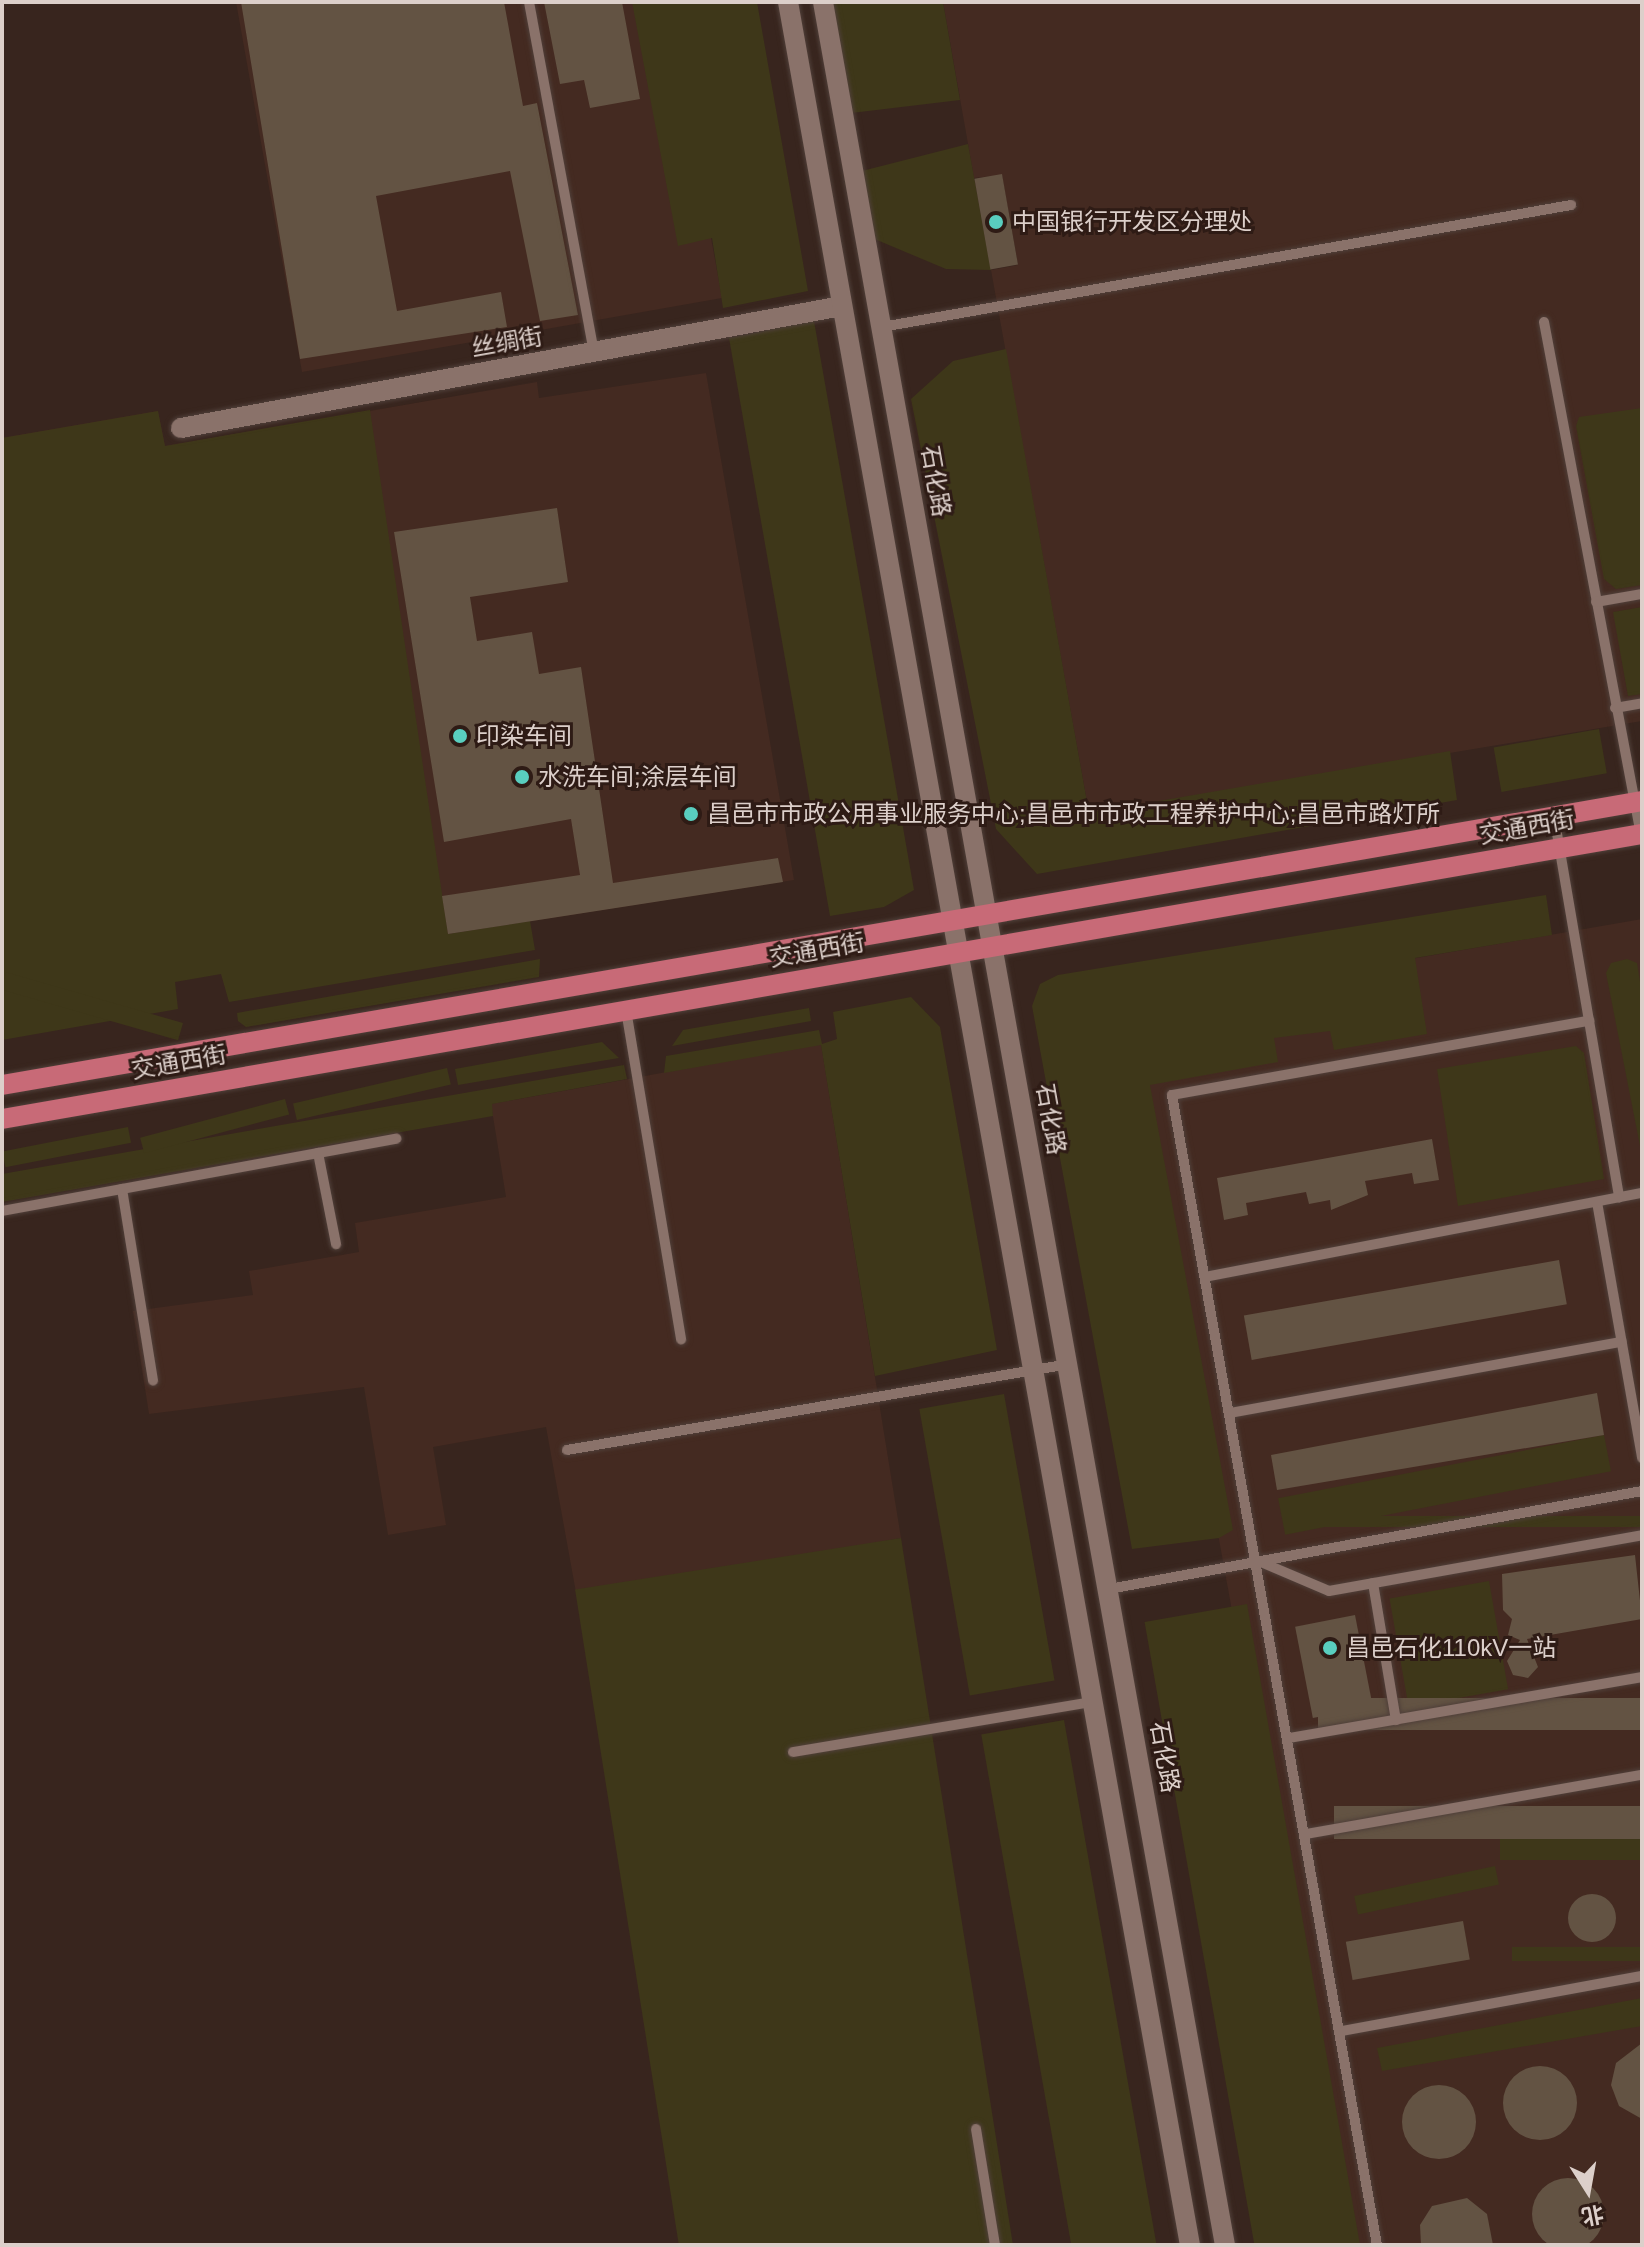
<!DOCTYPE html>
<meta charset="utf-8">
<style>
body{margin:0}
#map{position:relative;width:1644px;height:2247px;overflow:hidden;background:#38251e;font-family:Arial,"Noto Sans SC",sans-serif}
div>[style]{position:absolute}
.built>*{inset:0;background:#442a21}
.green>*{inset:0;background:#3e3719;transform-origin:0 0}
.building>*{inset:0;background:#635343;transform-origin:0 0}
.round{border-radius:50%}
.roads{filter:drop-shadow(0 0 2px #50403a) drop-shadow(0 0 2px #50403a)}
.service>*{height:10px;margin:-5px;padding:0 5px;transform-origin:5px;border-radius:5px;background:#8a726a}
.minor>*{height:20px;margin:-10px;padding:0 10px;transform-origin:10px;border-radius:10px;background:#8a726a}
.secondary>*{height:20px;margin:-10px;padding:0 10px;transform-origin:10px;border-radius:10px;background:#8a726a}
.primary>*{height:20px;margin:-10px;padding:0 10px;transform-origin:10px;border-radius:10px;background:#c86a77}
.dots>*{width:22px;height:22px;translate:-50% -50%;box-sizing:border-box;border:4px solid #2e1b15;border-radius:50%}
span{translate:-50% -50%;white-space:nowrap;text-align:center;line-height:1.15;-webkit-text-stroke:6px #2e1b15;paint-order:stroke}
.poi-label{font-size:24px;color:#dccfca}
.left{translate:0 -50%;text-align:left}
.street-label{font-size:24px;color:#dccfca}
.frame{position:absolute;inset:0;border:4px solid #dccfca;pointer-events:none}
.north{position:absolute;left:1548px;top:2151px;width:80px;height:80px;-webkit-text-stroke:6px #2e1b15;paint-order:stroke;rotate:169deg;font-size:22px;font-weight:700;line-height:32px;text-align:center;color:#dccfca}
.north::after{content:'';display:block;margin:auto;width:28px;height:36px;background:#dccfca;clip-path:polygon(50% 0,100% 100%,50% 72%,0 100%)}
</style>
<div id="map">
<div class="built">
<div style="clip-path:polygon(236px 2px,668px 2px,722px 298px,302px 372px)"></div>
<div style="clip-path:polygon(943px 2px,1642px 2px,1642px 721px,1089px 813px,991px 270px,1018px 265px,1002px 175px,974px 178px)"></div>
<div style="clip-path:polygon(706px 373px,794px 880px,448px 934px,2px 438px,158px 411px,165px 446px,537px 382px,539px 398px)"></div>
<div style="clip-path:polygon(1642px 919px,1642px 2245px,1348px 2245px,1122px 1009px)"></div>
<div style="clip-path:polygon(821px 1044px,901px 1538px,577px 1598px,546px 1427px,433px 1447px,446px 1525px,388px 1535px,364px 1387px,149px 1414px,133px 1311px,253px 1295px,249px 1271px,359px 1252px,355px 1223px,506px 1197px,491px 1104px)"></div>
</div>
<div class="green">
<div style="clip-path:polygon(632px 2px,757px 2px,808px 291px,723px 308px,712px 238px,678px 246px)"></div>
<div style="clip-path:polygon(825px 2px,943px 2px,960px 100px,843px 114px)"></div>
<div style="clip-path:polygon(968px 144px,991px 270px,946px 269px,865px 235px,854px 173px)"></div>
<div style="clip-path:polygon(814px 321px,914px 890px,884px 907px,830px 916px,729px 338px)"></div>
<div style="clip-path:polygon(1006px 349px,1089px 813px,1450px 751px,1457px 800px,1037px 874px,996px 829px,911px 399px,953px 361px)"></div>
<div style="clip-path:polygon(1642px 408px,1642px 585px,1616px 589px,1604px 579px,1576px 426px,1579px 417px)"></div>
<div style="clip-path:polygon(370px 410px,448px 934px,530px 921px,535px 950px,229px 1002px,221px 974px,175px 982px,178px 1009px,2px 1040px,2px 438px,158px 411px,165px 446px)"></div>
<div style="clip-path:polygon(1642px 607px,1642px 694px,1628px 696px,1613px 612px)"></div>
<div style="left:1599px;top:729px;width:45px;height:107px;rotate:80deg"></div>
<div style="clip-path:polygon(1546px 895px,1552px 935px,1415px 958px,1427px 1034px,1334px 1050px,1330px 1031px,1274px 1038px,1278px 1062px,1150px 1085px,1233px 1530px,1219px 1538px,1132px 1549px,1032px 1006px,1040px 984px,1058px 975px)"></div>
<div style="clip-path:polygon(540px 959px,539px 977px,246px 1027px,238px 1021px,237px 1013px)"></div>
<div style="clip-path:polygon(1627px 959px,1637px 963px,1642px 994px,1642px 1156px,1606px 973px,1611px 963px)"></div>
<div style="clip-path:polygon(911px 997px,940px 1027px,997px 1350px,875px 1376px,821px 1045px,664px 1073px,666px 1056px,819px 1030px,822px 1044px,837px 1039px,833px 1012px)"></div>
<div style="clip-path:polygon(809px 1008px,811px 1021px,672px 1046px,683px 1030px)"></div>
<div style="left:183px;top:1023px;width:18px;height:184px;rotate:106deg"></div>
<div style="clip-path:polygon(602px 1042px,619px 1058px,458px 1085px,455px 1069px)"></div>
<div style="clip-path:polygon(1576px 1046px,1584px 1053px,1604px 1179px,1458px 1206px,1437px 1069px)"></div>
<div style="clip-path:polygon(624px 1065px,627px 1079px,492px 1104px,493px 1116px,2px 1202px,2px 1174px)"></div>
<div style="left:447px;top:1068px;width:17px;height:158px;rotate:77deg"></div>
<div style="left:285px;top:1099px;width:16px;height:150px;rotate:75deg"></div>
<div style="left:128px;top:1127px;width:16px;height:128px;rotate:79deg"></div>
<div style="left:1004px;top:1394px;width:291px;height:86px;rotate:80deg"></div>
<div style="left:1604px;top:1435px;width:37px;height:332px;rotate:79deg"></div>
<div style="left:1642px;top:1516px;width:11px;height:326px;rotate:90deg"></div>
<div style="left:901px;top:1538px;width:717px;height:330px;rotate:81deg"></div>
<div style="left:1489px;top:1581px;width:110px;height:101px;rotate:80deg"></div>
<div style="left:1247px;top:1604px;width:651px;height:104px;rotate:80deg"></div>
<div style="left:1064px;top:1720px;width:533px;height:84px;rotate:80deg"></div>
<div style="left:1642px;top:1839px;width:21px;height:142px;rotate:90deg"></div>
<div style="left:1495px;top:1866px;width:19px;height:144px;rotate:78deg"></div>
<div style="left:1642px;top:1947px;width:14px;height:130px;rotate:90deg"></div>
<div style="clip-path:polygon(1642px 1998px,1642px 2026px,1382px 2071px,1377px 2048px)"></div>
</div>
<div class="building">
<div style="clip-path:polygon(241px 2px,504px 2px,523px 106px,537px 103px,578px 315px,540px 321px,510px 171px,376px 196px,397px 311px,501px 292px,507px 327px,300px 359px)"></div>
<div style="clip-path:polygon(544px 2px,622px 2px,640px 99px,590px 108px,584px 80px,560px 84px)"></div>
<div style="left:1002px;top:174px;width:92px;height:28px;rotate:80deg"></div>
<div style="clip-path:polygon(557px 508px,568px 582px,470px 597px,477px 641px,532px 632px,539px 674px,581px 667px,613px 883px,778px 858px,783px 882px,448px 934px,442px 896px,580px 875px,571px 819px,444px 842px,394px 532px)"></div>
<div style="clip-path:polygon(1432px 1139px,1439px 1180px,1414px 1184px,1412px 1173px,1365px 1181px,1368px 1195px,1331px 1210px,1330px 1200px,1309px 1204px,1306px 1192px,1246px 1203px,1248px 1215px,1224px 1220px,1217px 1178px)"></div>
<div style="left:1559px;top:1260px;width:45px;height:320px;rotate:80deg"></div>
<div style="clip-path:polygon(1597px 1393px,1604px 1435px,1277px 1490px,1271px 1455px)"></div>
<div style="clip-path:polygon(1635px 1555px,1642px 1619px,1527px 1639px,1538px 1667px,1528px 1678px,1513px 1675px,1507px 1661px,1520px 1640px,1508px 1635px,1512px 1619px,1503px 1610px,1502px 1574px)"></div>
<div style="left:1355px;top:1615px;width:93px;height:61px;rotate:79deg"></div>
<div style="left:1642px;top:1698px;width:32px;height:324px;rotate:90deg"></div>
<div style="left:1642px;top:1806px;width:33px;height:308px;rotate:90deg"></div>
<div class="round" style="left:1568px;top:1894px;width:48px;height:48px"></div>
<div style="left:1463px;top:1921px;width:39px;height:119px;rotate:80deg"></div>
<div style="clip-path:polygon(1642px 2043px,1642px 2119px,1619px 2106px,1611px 2085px,1616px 2063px)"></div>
<div class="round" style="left:1503px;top:2066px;width:74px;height:74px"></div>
<div class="round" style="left:1402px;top:2085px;width:74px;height:74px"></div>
<div class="round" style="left:1532px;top:2178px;width:72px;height:72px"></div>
<div style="clip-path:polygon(1467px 2198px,1487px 2214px,1493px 2245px,1421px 2245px,1420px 2225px,1432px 2206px)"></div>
</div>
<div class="roads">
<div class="service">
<div style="left:529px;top:2px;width:356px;rotate:79.5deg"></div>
<div style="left:1544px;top:322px;width:522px;rotate:79.29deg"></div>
<div style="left:882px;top:327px;width:700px;rotate:-10.04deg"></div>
<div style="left:1596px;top:602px;width:47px;rotate:-9.9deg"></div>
<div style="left:1615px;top:708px;width:27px;rotate:-10deg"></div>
<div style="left:1554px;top:816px;width:387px;rotate:80.3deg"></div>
<div style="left:626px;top:1010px;width:334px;rotate:80.5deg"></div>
<div style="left:318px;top:1153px;width:93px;rotate:78.8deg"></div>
<div style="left:122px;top:1189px;width:194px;rotate:80.8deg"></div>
<div style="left:1597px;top:1202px;width:260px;rotate:80deg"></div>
<div style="left:2px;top:1211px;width:401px;rotate:-10.4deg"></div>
<div style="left:1205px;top:1277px;width:445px;rotate:-10.9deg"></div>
<div style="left:1230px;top:1413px;width:398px;rotate:-10.3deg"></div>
<div style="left:567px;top:1450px;width:509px;rotate:-9.72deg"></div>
<div style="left:1256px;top:1560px;width:79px;rotate:23deg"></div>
<div style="left:1329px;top:1591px;width:318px;rotate:-10.1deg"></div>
<div style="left:1373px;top:1583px;width:139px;rotate:80.5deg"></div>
<div style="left:1109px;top:1589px;width:542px;rotate:-10.42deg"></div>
<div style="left:1289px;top:1738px;width:358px;rotate:-9.8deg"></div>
<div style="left:793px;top:1752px;width:303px;rotate:-9.5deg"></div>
<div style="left:1306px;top:1834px;width:341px;rotate:-10deg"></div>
<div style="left:1342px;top:2031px;width:305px;rotate:-10.4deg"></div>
<div style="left:976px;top:2129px;width:118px;rotate:80.7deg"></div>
<div style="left:1377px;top:2245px;width:1168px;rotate:-100.11deg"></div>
<div style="left:1172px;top:1095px;width:424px;rotate:-10.1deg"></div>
</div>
<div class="minor">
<div style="left:181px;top:428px;width:672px;rotate:-10.46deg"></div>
</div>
<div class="secondary">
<div style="left:788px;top:2px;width:2279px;rotate:79.84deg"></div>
<div style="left:823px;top:2px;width:2279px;rotate:79.84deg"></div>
</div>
<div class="primary">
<div style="left:2px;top:1085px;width:1664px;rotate:-9.82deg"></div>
<div style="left:2px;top:1119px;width:1665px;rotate:-9.86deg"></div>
</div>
</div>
<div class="dots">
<div style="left:996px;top:222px;background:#59cebf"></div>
<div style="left:460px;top:736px;background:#59cebf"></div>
<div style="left:522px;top:777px;background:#59cebf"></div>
<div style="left:691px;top:814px;background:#59cebf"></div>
<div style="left:1330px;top:1648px;background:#59cebf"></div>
</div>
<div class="poi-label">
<span class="left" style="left:1012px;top:222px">中国银行开发区分理处</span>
<span class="left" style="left:476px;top:736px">印染车间</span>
<span class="left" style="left:538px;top:777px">水洗车间;涂层车间</span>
<span class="left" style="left:707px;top:814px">昌邑市市政公用事业服务中心;昌邑市市政工程养护中心;昌邑市路灯所</span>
<span class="left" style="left:1346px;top:1648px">昌邑石化110kV一站</span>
</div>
<div class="street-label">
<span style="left:507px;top:342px;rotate:-10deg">丝绸街</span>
<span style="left:936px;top:481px;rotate:80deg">石化路</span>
<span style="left:1527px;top:827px;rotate:-10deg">交通西街</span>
<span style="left:817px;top:950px;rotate:-10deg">交通西街</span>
<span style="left:179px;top:1062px;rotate:-10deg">交通西街</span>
<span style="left:1051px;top:1119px;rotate:80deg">石化路</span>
<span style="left:1165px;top:1757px;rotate:80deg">石化路</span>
</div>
<div class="frame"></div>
<div class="north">北</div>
</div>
